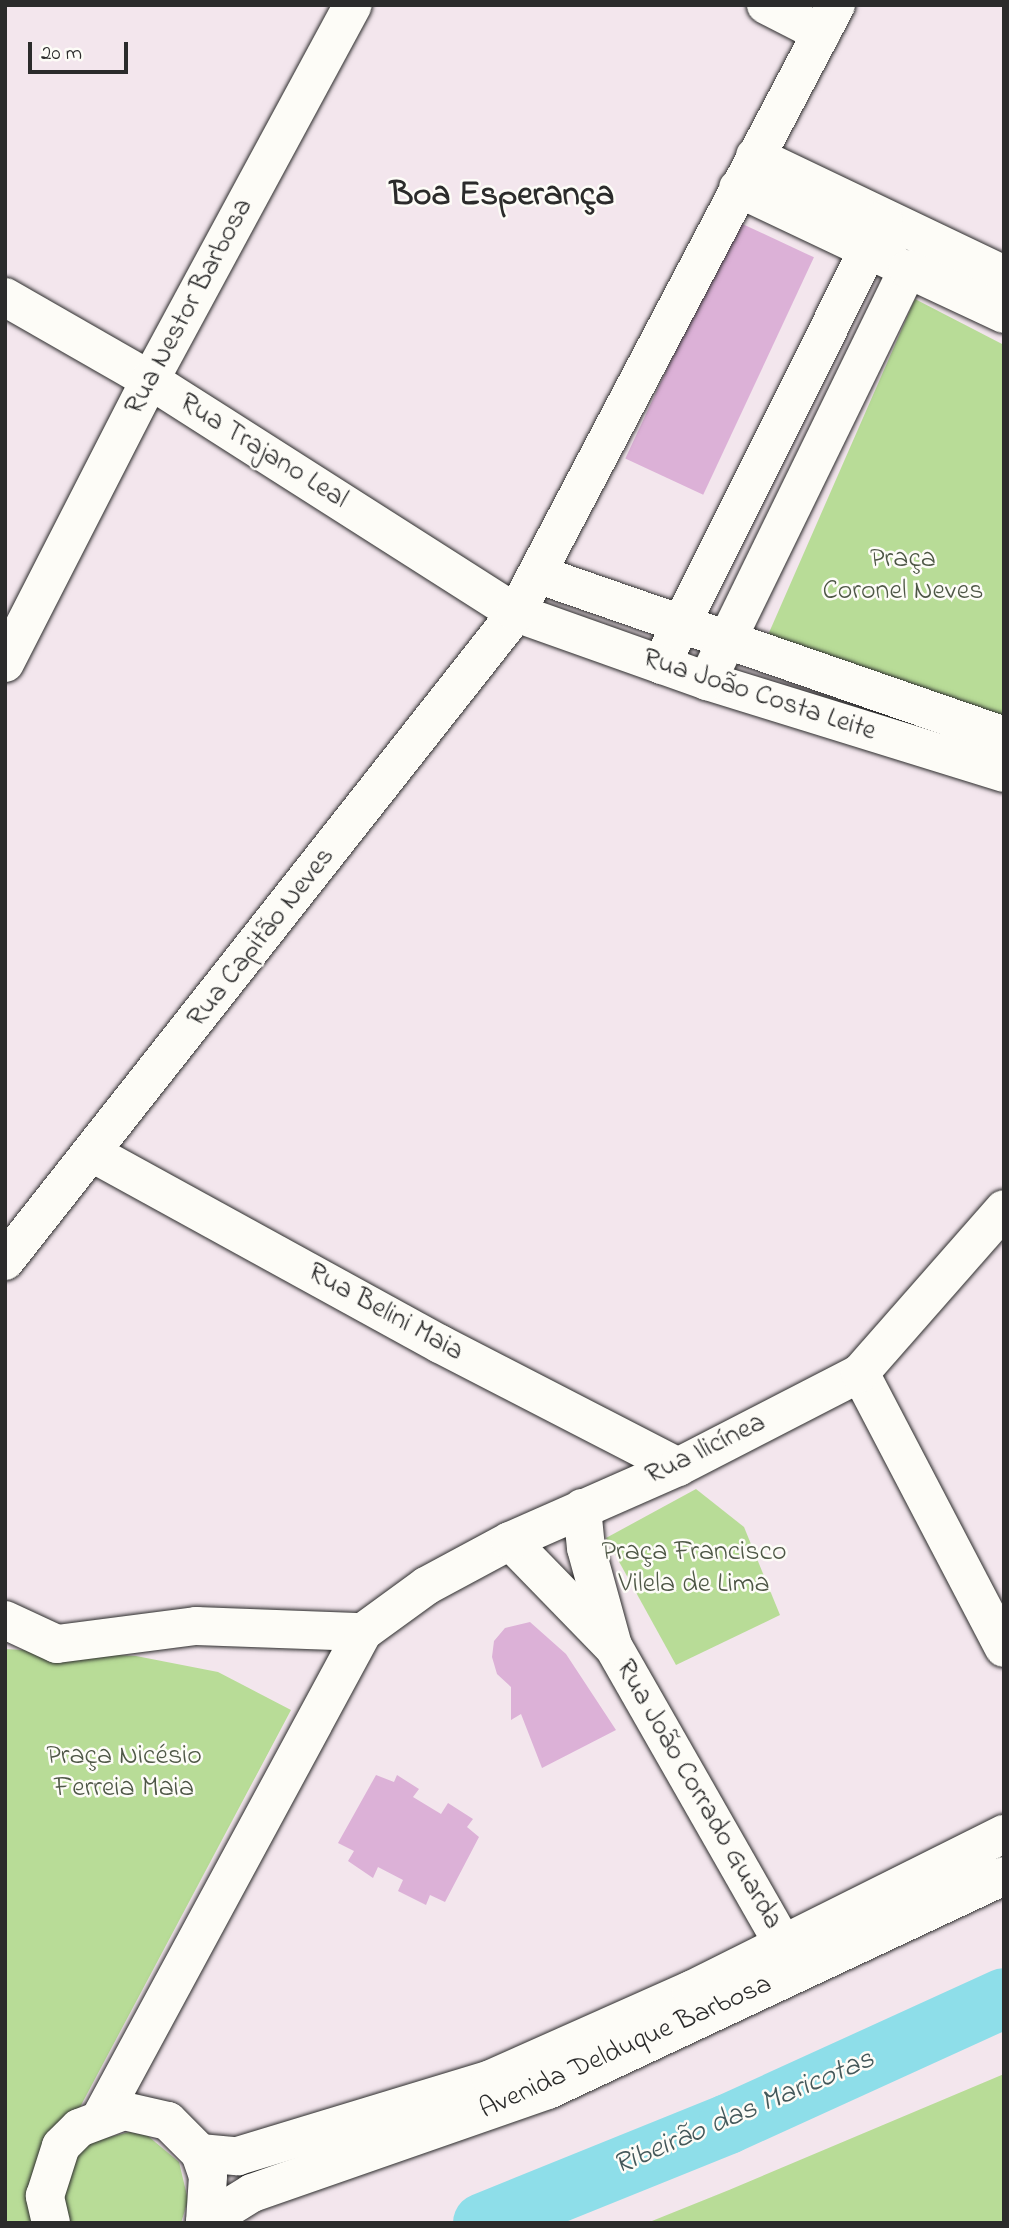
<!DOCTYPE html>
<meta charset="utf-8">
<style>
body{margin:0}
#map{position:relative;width:1009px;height:2228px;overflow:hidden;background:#f3e6ed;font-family:"Indie Flower",sans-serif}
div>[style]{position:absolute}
.green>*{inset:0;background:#b8dc97}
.river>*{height:60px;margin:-30px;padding:0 30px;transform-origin:30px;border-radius:30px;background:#8edee9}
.building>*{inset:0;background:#dcb1d7;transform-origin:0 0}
.roads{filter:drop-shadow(0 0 2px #2b2b2b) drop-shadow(0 0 2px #2b2b2b)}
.minor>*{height:38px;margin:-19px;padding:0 19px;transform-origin:19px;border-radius:19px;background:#fdfcf7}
.major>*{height:38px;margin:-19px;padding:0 19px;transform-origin:19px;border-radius:19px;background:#fdfcf7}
span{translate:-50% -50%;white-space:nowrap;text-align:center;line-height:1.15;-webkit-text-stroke:5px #fdfcf7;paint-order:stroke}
.street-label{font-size:28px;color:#2b2b2b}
.park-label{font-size:28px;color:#4e5746}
.water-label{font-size:30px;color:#44585a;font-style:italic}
.district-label{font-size:35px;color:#2b2b2b;font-weight:700}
.frame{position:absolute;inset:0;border:7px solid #2b2b2b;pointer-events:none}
.scale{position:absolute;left:28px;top:42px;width:100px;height:32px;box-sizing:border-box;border:4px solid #2b2b2b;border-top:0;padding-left:9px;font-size:21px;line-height:24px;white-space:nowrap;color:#2b2b2b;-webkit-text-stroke:5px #fdfcf7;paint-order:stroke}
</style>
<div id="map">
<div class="green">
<div style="clip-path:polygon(915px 299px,1004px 345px,1004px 719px,768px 635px)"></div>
<div style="clip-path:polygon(696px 1489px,744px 1527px,780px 1615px,676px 1665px,606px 1538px)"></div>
<div style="clip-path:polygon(5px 1649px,136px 1656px,218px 1672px,291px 1710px,36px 2190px,32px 2223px,5px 2223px)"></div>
<div style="clip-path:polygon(1004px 2074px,1004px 2223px,647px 2223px,729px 2190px)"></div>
<div style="clip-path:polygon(129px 2132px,148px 2136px,179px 2162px,188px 2200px,181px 2223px,69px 2223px,61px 2194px,76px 2156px,90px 2142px)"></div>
</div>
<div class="river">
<div style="left:483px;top:2223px;width:264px;rotate:-22deg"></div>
<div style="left:728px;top:2124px;width:303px;rotate:-24.5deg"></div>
</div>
<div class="building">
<div style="left:736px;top:221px;width:86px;height:262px;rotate:25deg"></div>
<div style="clip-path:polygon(530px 1622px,566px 1654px,616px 1730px,542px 1768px,521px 1714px,511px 1720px,511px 1687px,497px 1674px,492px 1657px,494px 1641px,505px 1628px)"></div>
<div style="clip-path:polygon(376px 1775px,394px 1782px,397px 1775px,419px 1789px,413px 1797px,441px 1814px,448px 1803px,473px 1819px,467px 1827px,479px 1837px,445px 1902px,430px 1895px,426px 1905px,398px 1891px,403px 1880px,378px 1867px,373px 1878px,348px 1861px,354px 1851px,338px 1843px)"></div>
</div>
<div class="roads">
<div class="minor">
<div style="left:766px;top:5px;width:62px;rotate:27deg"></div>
<div style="left:755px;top:156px;width:276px;rotate:25.5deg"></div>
<div style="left:738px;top:188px;width:170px;rotate:25.4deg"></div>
<div style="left:5px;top:297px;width:167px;rotate:29.8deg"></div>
<div style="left:150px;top:380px;width:426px;rotate:-61.6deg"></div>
<div style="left:537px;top:574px;width:494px;rotate:19.1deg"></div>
<div style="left:661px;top:665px;width:498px;rotate:-63.5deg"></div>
<div style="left:707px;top:681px;width:311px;rotate:17.2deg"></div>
<div style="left:94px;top:1154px;width:395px;rotate:28.8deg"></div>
<div style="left:440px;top:1344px;width:268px;rotate:27.3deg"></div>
<div style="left:860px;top:1373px;width:310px;rotate:62.4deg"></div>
<div style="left:582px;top:1508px;width:40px;rotate:84.3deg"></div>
<div style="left:586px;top:1548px;width:102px;rotate:74.6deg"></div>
<div style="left:613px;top:1646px;width:343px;rotate:60.3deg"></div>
<div style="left:510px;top:1541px;width:145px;rotate:45.8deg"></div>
<div style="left:5px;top:1620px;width:57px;rotate:24.8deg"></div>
<div style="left:57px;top:1644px;width:140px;rotate:-7.4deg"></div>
<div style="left:196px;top:1626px;width:167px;rotate:2.1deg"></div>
<div style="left:102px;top:2115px;width:549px;rotate:-61.61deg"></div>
<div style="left:363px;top:1632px;width:78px;rotate:-36.1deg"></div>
<div style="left:426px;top:1586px;width:95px;rotate:-28.2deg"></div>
<div style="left:510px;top:1541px;width:184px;rotate:-23.8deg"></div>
<div style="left:678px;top:1467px;width:205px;rotate:-27.3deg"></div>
<div style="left:860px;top:1373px;width:218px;rotate:-48.7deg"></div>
<div style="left:200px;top:2153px;width:38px;rotate:5deg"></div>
<div style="left:238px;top:2156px;width:264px;rotate:-16.9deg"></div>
<div style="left:491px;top:2079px;width:219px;rotate:-24deg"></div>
<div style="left:691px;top:1990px;width:350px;rotate:-26.5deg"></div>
<div style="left:205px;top:2222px;width:55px;rotate:-31.7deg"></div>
<div style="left:252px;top:2193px;width:313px;rotate:-19.2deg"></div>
<div style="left:548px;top:2090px;width:504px;rotate:-25.14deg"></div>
<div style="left:51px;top:2223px;width:28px;rotate:-103deg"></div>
<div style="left:45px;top:2196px;width:52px;rotate:-72.3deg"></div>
<div style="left:61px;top:2146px;width:25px;rotate:-45deg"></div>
<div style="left:79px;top:2128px;width:48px;rotate:-20.7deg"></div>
<div style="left:124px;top:2111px;width:45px;rotate:12.8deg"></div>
<div style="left:168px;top:2121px;width:45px;rotate:45deg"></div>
<div style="left:200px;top:2153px;width:24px;rotate:71deg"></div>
<div style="left:208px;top:2176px;width:47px;rotate:93.7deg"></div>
</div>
<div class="major">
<div style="left:5px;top:663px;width:318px;rotate:-62.9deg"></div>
<div style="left:150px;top:380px;width:434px;rotate:32.5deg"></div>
<div style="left:516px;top:613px;width:203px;rotate:19.6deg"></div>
<div style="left:707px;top:681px;width:458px;rotate:-64deg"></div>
<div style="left:908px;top:269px;width:106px;rotate:25.1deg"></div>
<div style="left:5px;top:1261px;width:825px;rotate:-51.74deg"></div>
<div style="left:516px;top:613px;width:687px;rotate:-62.24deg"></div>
</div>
</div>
<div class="street-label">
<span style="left:190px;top:307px;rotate:-62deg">Rua Nestor Barbosa</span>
<span style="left:263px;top:452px;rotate:32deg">Rua Trajano Leal</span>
<span style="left:759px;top:696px;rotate:18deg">Rua João Costa Leite</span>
<span style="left:262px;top:938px;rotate:-52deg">Rua Capitão Neves</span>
<span style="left:385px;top:1313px;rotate:29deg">Rua Belini Maia</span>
<span style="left:706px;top:1450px;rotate:-26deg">Rua Ilicínea</span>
<span style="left:698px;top:1795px;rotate:60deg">Rua João Corrado Guarda</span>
<span style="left:626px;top:2048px;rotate:-24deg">Avenida Delduque Barbosa</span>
</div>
<div class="park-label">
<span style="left:903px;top:576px">Praça<br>Coronel Neves</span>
<span style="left:694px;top:1569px">Praça Francisco<br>Vilela de Lima</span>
<span style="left:124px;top:1773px">Praça Nicésio<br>Ferreia Maia</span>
</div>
<div class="water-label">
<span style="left:744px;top:2113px;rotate:-23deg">Ribeirão das Maricotas</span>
</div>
<div class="district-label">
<span style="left:502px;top:196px">Boa Esperança</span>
</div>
<div class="frame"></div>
<div class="scale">20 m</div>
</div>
